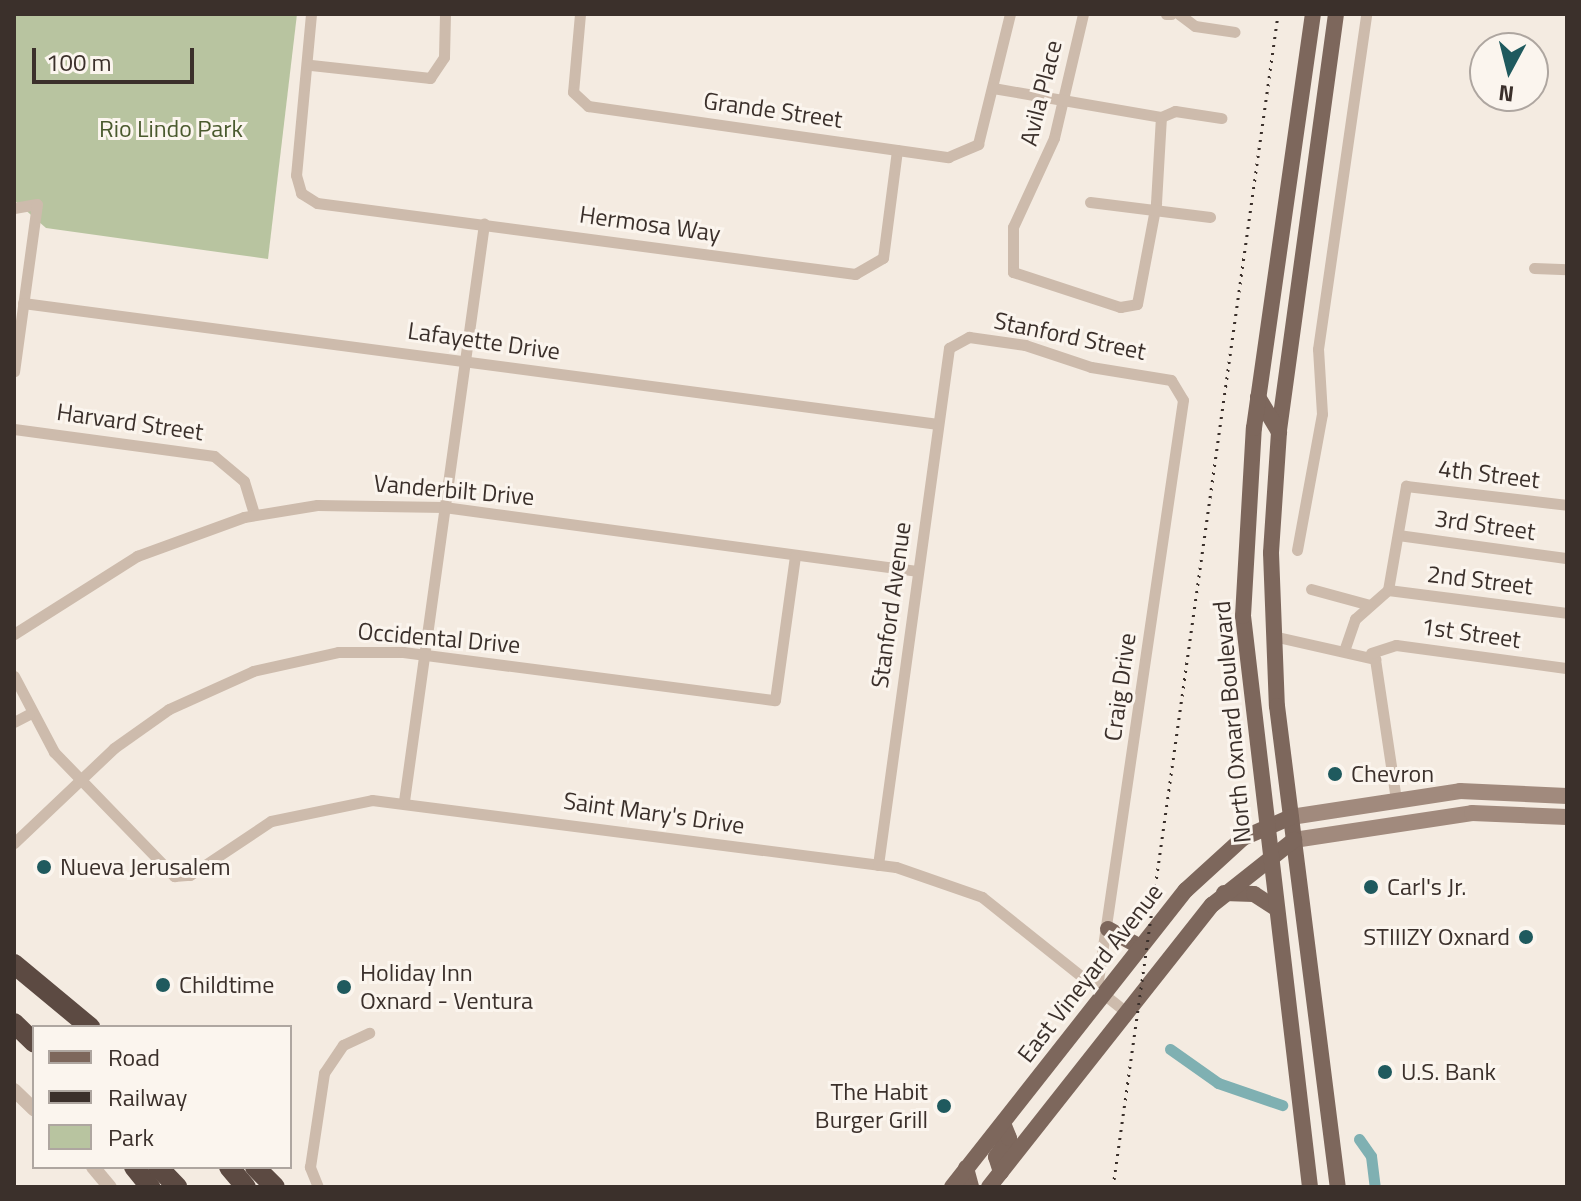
<!DOCTYPE html>
<style>
body{margin:0}
#map{position:relative;width:1581px;height:1201px;overflow:hidden;background:#f4ebe1;font-family:"Titillium Web",sans-serif}
div>[style]{position:absolute}
.green>*{inset:0;background:#b8c4a0}
.canal>*{height:11px;margin:-5.5px;padding:0 5.5px;transform-origin:5.5px;border-radius:5.5px;background:#7fb0b2}
.minor>*{height:11px;margin:-5.5px;padding:0 5.5px;transform-origin:5.5px;border-radius:5.5px;background:#cdbbac}
.tertiary>*{height:14px;margin:-7px;padding:0 7px;transform-origin:7px;border-radius:7px;background:#cdbbac}
.secondary>*{height:16px;margin:-8px;padding:0 8px;transform-origin:8px;border-radius:8px;background:#a18a7d}
.primary>*{height:16px;margin:-8px;padding:0 8px;transform-origin:8px;border-radius:8px;background:#7d675c}
.motorway>*{height:20px;margin:-10px;padding:0 10px;transform-origin:10px;border-radius:10px;background:#5c4a42}
.rail>*{height:3px;margin-top:-1.5px;transform-origin:0;background:repeating-linear-gradient(90deg,#3b302b 0 2px,transparent 0 8px)}
.dots>*{width:22px;height:22px;translate:-50% -50%;box-sizing:border-box;border:4px solid #fbf5ee;border-radius:50%}
span{translate:-50% -50%;white-space:nowrap;text-align:center;line-height:1.15;-webkit-text-stroke:6px #fbf5ee;paint-order:stroke}
.street-label{font-size:24px;color:#3b302b}
.park-label{font-size:24px;color:#4a5a2e}
.poi-label{font-size:24px;color:#3b302b}
.left{translate:0 -50%;text-align:left}
.right{translate:-100% -50%;text-align:right}
.frame{position:absolute;inset:0;border:16px solid #3b302b;pointer-events:none}
.legend{position:absolute;left:32px;top:1025px;width:260px;height:144px;box-sizing:border-box;background:#fbf5ee;border:2px solid #aea6a0;margin:0;padding:10px 14px;list-style:none;font-size:24px;color:#3b302b}
.legend li{display:flex;align-items:center;gap:16px;height:40px}
.legend b{width:40px;border:2px solid #aea6a0}
.north{position:absolute;left:1469px;top:32px;width:80px;height:80px;box-sizing:border-box;background:#fbf5ee;border:2px solid #aea6a0;border-radius:50%;rotate:187deg;font-size:22px;font-weight:700;line-height:32px;text-align:center;color:#3b302b}
.north::after{content:'';display:block;margin:auto;width:28px;height:36px;background:#1f5a5e;clip-path:polygon(50% 0,100% 100%,50% 72%,0 100%)}
.scale{position:absolute;left:32px;top:48px;width:162px;height:36px;box-sizing:border-box;border:4px solid #3b302b;border-top:0;padding-left:10px;font-size:24px;line-height:28px;white-space:nowrap;color:#3b302b;-webkit-text-stroke:6px #fbf5ee;paint-order:stroke}
</style>
<div id="map">
<div class="green">
<div style="clip-path:polygon(14px 14px,297px 14px,268px 259px,46px 228px,14px 200px)"></div>
</div>
<div class="canal">
<div style="left:1170px;top:1049px;width:59px;rotate:35.3deg"></div>
<div style="left:1218px;top:1083px;width:68px;rotate:19deg"></div>
<div style="left:1359px;top:1139px;width:21px;rotate:55deg"></div>
<div style="left:1371px;top:1156px;width:31px;rotate:83deg"></div>
</div>
<div class="minor">
<div style="left:311px;top:14px;width:162px;rotate:95.3deg"></div>
<div style="left:296px;top:175px;width:19px;rotate:74deg"></div>
<div style="left:301px;top:193px;width:19px;rotate:32deg"></div>
<div style="left:317px;top:203px;width:543px;rotate:7.52deg"></div>
<div style="left:855px;top:274px;width:32px;rotate:-30deg"></div>
<div style="left:883px;top:258px;width:109px;rotate:-82.6deg"></div>
<div style="left:580px;top:14px;width:78px;rotate:95.1deg"></div>
<div style="left:573px;top:92px;width:21px;rotate:43deg"></div>
<div style="left:588px;top:106px;width:364px;rotate:8.1deg"></div>
<div style="left:948px;top:157px;width:33px;rotate:-23deg"></div>
<div style="left:978px;top:144px;width:134px;rotate:-76.2deg"></div>
<div style="left:1083px;top:14px;width:127px;rotate:103.2deg"></div>
<div style="left:1054px;top:138px;width:98px;rotate:114.7deg"></div>
<div style="left:1013px;top:227px;width:45px;rotate:90deg"></div>
<div style="left:1013px;top:272px;width:113px;rotate:18.1deg"></div>
<div style="left:1120px;top:307px;width:17px;rotate:-10deg"></div>
<div style="left:1137px;top:304px;width:103px;rotate:-79.3deg"></div>
<div style="left:1156px;top:203px;width:86px;rotate:-86.7deg"></div>
<div style="left:1166px;top:14px;width:5px"></div>
<div style="left:1179px;top:14px;width:20px;rotate:37deg"></div>
<div style="left:1195px;top:26px;width:40px;rotate:8.5deg"></div>
<div style="left:311px;top:65px;width:120px;rotate:6.2deg"></div>
<div style="left:430px;top:78px;width:25px;rotate:-56deg"></div>
<div style="left:444px;top:57px;width:43px;rotate:-88.7deg"></div>
<div style="left:993px;top:88px;width:170px;rotate:9.8deg"></div>
<div style="left:1161px;top:117px;width:15px;rotate:-23deg"></div>
<div style="left:1175px;top:111px;width:47px;rotate:8.7deg"></div>
<div style="left:1090px;top:202px;width:121px;rotate:7.1deg"></div>
<div style="left:14px;top:208px;width:23px;rotate:-10deg"></div>
<div style="left:37px;top:204px;width:169px;rotate:97.8deg"></div>
<div style="left:1534px;top:268px;width:33px;rotate:2deg"></div>
<div style="left:23px;top:303px;width:923px;rotate:7.53deg"></div>
<div style="left:14px;top:429px;width:202px;rotate:7.7deg"></div>
<div style="left:214px;top:456px;width:39px;rotate:40deg"></div>
<div style="left:244px;top:481px;width:34px;rotate:73deg"></div>
<div style="left:1398px;top:535px;width:171px;rotate:7.8deg"></div>
<div style="left:1297px;top:550px;width:138px;rotate:-79.6deg"></div>
<div style="left:1322px;top:414px;width:65px;rotate:-93.5deg"></div>
<div style="left:1318px;top:349px;width:338px;rotate:-81.8deg"></div>
<div style="left:1311px;top:589px;width:61px;rotate:15.2deg"></div>
<div style="left:1388px;top:590px;width:180px;rotate:7.3deg"></div>
<div style="left:14px;top:634px;width:146px;rotate:-32.4deg"></div>
<div style="left:137px;top:556px;width:114px;rotate:-20deg"></div>
<div style="left:244px;top:517px;width:74px;rotate:-9.3deg"></div>
<div style="left:317px;top:505px;width:127px;rotate:0.9deg"></div>
<div style="left:444px;top:507px;width:477px;rotate:7.7deg"></div>
<div style="left:1273px;top:636px;width:105px;rotate:12.7deg"></div>
<div style="left:1375px;top:659px;width:142px;rotate:81.5deg"></div>
<div style="left:1345px;top:648px;width:31px;rotate:-71deg"></div>
<div style="left:1355px;top:619px;width:44px;rotate:-41.3deg"></div>
<div style="left:1388px;top:590px;width:106px;rotate:-80.2deg"></div>
<div style="left:1406px;top:486px;width:162px;rotate:6.7deg"></div>
<div style="left:1371px;top:653px;width:26px;rotate:-18deg"></div>
<div style="left:1396px;top:645px;width:173px;rotate:7.7deg"></div>
<div style="left:14px;top:676px;width:86px;rotate:62.2deg"></div>
<div style="left:54px;top:752px;width:173px;rotate:45.9deg"></div>
<div style="left:174px;top:876px;width:16px;rotate:-4deg"></div>
<div style="left:190px;top:875px;width:97px;rotate:-33.7deg"></div>
<div style="left:271px;top:821px;width:103px;rotate:-11.7deg"></div>
<div style="left:372px;top:800px;width:528px;rotate:7.29deg"></div>
<div style="left:896px;top:867px;width:91px;rotate:19.2deg"></div>
<div style="left:982px;top:897px;width:184px;rotate:38.6deg"></div>
<div style="left:14px;top:722px;width:17px;rotate:-28deg"></div>
<div style="left:404px;top:801px;width:583px;rotate:-82.11deg"></div>
<div style="left:14px;top:843px;width:138px;rotate:-43.5deg"></div>
<div style="left:114px;top:748px;width:67px;rotate:-35.3deg"></div>
<div style="left:169px;top:709px;width:92px;rotate:-24.3deg"></div>
<div style="left:253px;top:671px;width:87px;rotate:-12.6deg"></div>
<div style="left:338px;top:652px;width:65px"></div>
<div style="left:403px;top:652px;width:375px;rotate:7.4deg"></div>
<div style="left:775px;top:700px;width:145px;rotate:-82.1deg"></div>
<div style="left:878px;top:865px;width:522px;rotate:-82.18deg"></div>
<div style="left:949px;top:348px;width:23px;rotate:-29deg"></div>
<div style="left:969px;top:337px;width:57px;rotate:8.1deg"></div>
<div style="left:1025px;top:345px;width:70px;rotate:18.4deg"></div>
<div style="left:1091px;top:367px;width:81px;rotate:9.2deg"></div>
<div style="left:1171px;top:380px;width:23px;rotate:59deg"></div>
<div style="left:1183px;top:400px;width:593px;rotate:98.33deg"></div>
<div style="left:318px;top:1187px;width:22px;rotate:-112deg"></div>
<div style="left:310px;top:1167px;width:95px;rotate:-81.5deg"></div>
<div style="left:324px;top:1073px;width:34px;rotate:-56deg"></div>
<div style="left:343px;top:1045px;width:29px;rotate:-25deg"></div>
</div>
<div class="tertiary">
<div style="left:14px;top:1090px;width:28px;rotate:44deg"></div>
<div style="left:93px;top:1167px;width:26px;rotate:50deg"></div>
</div>
<div class="secondary">
<div style="left:1291px;top:817px;width:171px;rotate:-8.7deg"></div>
<div style="left:1460px;top:791px;width:107px;rotate:2.7deg"></div>
<div style="left:1294px;top:840px;width:180px;rotate:-8.6deg"></div>
<div style="left:1472px;top:813px;width:95px;rotate:2.4deg"></div>
</div>
<div class="primary">
<div style="left:1336px;top:14px;width:422px;rotate:97.8deg"></div>
<div style="left:1279px;top:432px;width:121px;rotate:93.8deg"></div>
<div style="left:1271px;top:553px;width:153px;rotate:87.8deg"></div>
<div style="left:1277px;top:706px;width:485px;rotate:82.8deg"></div>
<div style="left:1258px;top:397px;width:41px;rotate:59deg"></div>
<div style="left:1224px;top:893px;width:30px;rotate:2deg"></div>
<div style="left:1254px;top:894px;width:24px;rotate:33deg"></div>
<div style="left:1108px;top:929px;width:37px;rotate:29deg"></div>
<div style="left:966px;top:1168px;width:20px;rotate:75deg"></div>
<div style="left:1001px;top:1172px;width:16px;rotate:-108deg"></div>
<div style="left:996px;top:1157px;width:23px;rotate:-56deg"></div>
<div style="left:1009px;top:1138px;width:16px;rotate:-112deg"></div>
<div style="left:952px;top:1187px;width:378px;rotate:-51.8deg"></div>
<div style="left:1186px;top:890px;width:77px;rotate:-42.4deg"></div>
<div style="left:1243px;top:838px;width:52px;rotate:-23.6deg"></div>
<div style="left:989px;top:1187px;width:360px;rotate:-51.7deg"></div>
<div style="left:1212px;top:905px;width:105px;rotate:-38.4deg"></div>
<div style="left:1310px;top:1187px;width:575px;rotate:-96.69deg"></div>
<div style="left:1243px;top:616px;width:188px;rotate:-86.7deg"></div>
<div style="left:1254px;top:428px;width:418px;rotate:-81.9deg"></div>
</div>
<div class="motorway">
<div style="left:14px;top:964px;width:99px;rotate:39.7deg"></div>
<div style="left:14px;top:1023px;width:28px;rotate:44deg"></div>
<div style="left:134px;top:1167px;width:26px;rotate:51deg"></div>
<div style="left:158px;top:1167px;width:28px;rotate:46deg"></div>
<div style="left:229px;top:1167px;width:26px;rotate:50deg"></div>
<div style="left:255px;top:1167px;width:28px;rotate:45deg"></div>
</div>
<div class="rail">
<div style="left:1113px;top:1187px;width:1185px;rotate:-81.99deg"></div>
</div>
<div class="dots">
<div style="left:1335px;top:774px;background:#1f5a5e"></div>
<div style="left:44px;top:867px;background:#1f5a5e"></div>
<div style="left:1371px;top:887px;background:#1f5a5e"></div>
<div style="left:1526px;top:937px;background:#1f5a5e"></div>
<div style="left:163px;top:985px;background:#1f5a5e"></div>
<div style="left:344px;top:987px;background:#1f5a5e"></div>
<div style="left:1385px;top:1072px;background:#1f5a5e"></div>
<div style="left:944px;top:1106px;background:#1f5a5e"></div>
</div>
<div class="street-label">
<span style="left:1041px;top:93px;rotate:-76deg">Avila Place</span>
<span style="left:773px;top:110px;rotate:8deg">Grande Street</span>
<span style="left:650px;top:224px;rotate:8deg">Hermosa Way</span>
<span style="left:1070px;top:336px;rotate:12deg">Stanford Street</span>
<span style="left:484px;top:341px;rotate:8deg">Lafayette Drive</span>
<span style="left:130px;top:422px;rotate:8deg">Harvard Street</span>
<span style="left:1489px;top:474px;rotate:7deg">4th Street</span>
<span style="left:454px;top:490px;rotate:5deg">Vanderbilt Drive</span>
<span style="left:1485px;top:525px;rotate:8deg">3rd Street</span>
<span style="left:1480px;top:580px;rotate:7deg">2nd Street</span>
<span style="left:891px;top:605px;rotate:-82deg">Stanford Avenue</span>
<span style="left:1471px;top:633px;rotate:8deg">1st Street</span>
<span style="left:439px;top:638px;rotate:5deg">Occidental Drive</span>
<span style="left:1120px;top:687px;rotate:-82deg">Craig Drive</span>
<span style="left:1232px;top:722px;rotate:-95deg">North Oxnard Boulevard</span>
<span style="left:654px;top:813px;rotate:8deg">Saint Mary's Drive</span>
<span style="left:1090px;top:973px;rotate:-52deg">East Vineyard Avenue</span>
</div>
<div class="park-label">
<span style="left:171px;top:129px">Rio Lindo Park</span>
</div>
<div class="poi-label">
<span class="left" style="left:1351px;top:774px">Chevron</span>
<span class="left" style="left:60px;top:867px">Nueva Jerusalem</span>
<span class="left" style="left:1387px;top:887px">Carl's Jr.</span>
<span class="right" style="left:1510px;top:937px">STIIIZY Oxnard</span>
<span class="left" style="left:360px;top:987px">Holiday Inn<br>Oxnard - Ventura</span>
<span class="left" style="left:179px;top:985px">Childtime</span>
<span class="left" style="left:1401px;top:1072px">U.S. Bank</span>
<span class="right" style="left:928px;top:1106px">The Habit<br>Burger Grill</span>
</div>
<div class="frame"></div>
<ul class="legend">
<li><b style="height:10px;background:#7d675c"></b>Road</li>
<li><b style="height:10px;background:#3b302b"></b>Railway</li>
<li><b style="height:22px;background:#b8c4a0"></b>Park</li>
</ul>
<div class="north">N</div>
<div class="scale">100 m</div>
</div>
